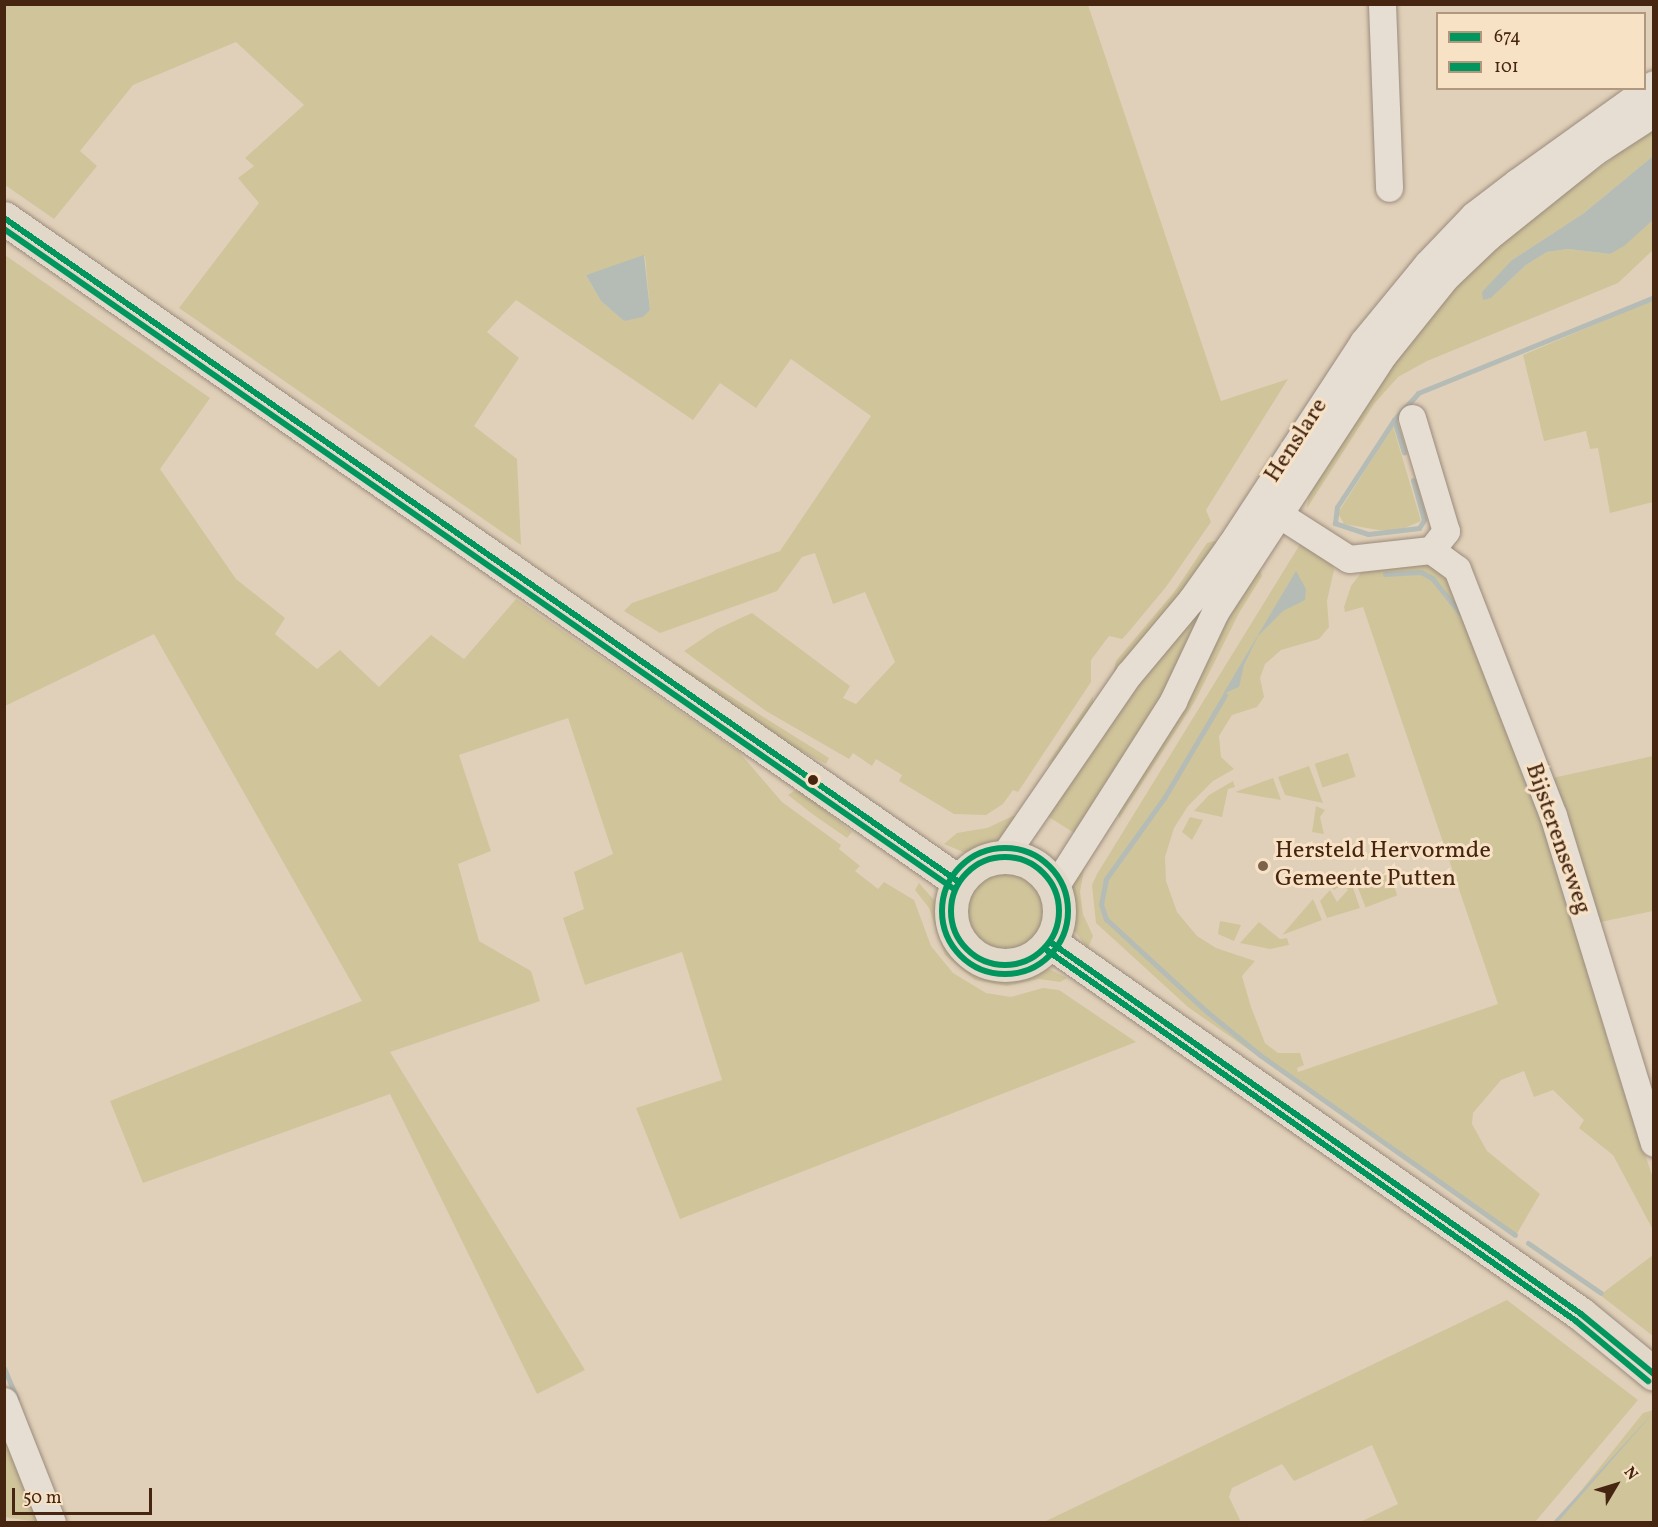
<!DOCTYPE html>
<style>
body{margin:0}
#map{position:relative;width:1658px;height:1527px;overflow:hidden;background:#e1d0b9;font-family:Vollkorn,serif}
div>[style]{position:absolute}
.green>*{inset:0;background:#d0c49b;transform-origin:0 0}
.round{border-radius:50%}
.water>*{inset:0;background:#b5bcb6}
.stream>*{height:5px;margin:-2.5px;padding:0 2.5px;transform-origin:2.5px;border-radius:2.5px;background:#b5bcb6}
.roads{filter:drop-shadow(0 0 2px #9a8b7c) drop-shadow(0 0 2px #9a8b7c)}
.minor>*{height:27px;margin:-13.5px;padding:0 13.5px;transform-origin:13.5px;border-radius:13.5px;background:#e6ded2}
.major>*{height:33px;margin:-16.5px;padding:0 16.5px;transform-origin:16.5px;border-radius:16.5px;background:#e2d8ca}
.major>.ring{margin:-16.5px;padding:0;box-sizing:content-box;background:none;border:33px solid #e2d8ca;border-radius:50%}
.bus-1>*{height:6px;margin:-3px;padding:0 3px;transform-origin:3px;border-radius:3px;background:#00965e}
.bus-1>.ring{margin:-3px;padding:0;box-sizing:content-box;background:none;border:6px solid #00965e;border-radius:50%}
.bus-2>*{height:6px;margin:-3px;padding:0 3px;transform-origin:3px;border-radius:3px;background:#00965e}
.bus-2>.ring{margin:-3px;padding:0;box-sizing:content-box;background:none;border:6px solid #00965e;border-radius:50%}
.dots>*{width:16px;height:16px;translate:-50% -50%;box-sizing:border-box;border:3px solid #f7e2c6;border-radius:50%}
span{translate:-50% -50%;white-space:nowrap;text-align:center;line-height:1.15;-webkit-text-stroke:6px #f7e2c6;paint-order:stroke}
.street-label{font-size:24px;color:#472611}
.poi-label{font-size:24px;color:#472611}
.left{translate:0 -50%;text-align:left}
.frame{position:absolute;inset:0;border:6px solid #472611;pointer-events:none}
.legend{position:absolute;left:1436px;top:12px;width:210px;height:78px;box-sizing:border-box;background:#f7e2c6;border:2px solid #b1977e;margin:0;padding:8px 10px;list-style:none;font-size:18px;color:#472611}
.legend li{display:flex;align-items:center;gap:12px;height:30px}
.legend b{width:30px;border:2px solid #b1977e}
.north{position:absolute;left:1586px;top:1455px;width:60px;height:60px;-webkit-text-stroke:4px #f7e2c6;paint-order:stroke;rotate:52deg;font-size:16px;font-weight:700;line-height:24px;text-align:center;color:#472611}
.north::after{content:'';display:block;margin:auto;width:21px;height:27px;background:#472611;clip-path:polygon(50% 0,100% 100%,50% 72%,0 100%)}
.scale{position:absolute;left:12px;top:1488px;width:140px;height:27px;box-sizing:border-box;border:3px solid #472611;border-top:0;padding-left:8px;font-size:18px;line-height:21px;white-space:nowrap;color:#472611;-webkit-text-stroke:4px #f7e2c6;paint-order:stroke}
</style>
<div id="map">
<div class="green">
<div style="clip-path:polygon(evenodd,5px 5px,1088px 5px,1221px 401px,1288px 379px,1206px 510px,1211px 522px,1166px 587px,1126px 635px,1122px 639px,1109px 636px,1091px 660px,1091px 682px,1018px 792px,1013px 790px,1003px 804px,986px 815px,954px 814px,899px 781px,902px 775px,876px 759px,872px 766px,853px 753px,849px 759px,766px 711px,684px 651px,717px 629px,752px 613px,850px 686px,843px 698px,856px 704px,895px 662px,865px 592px,833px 604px,815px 553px,802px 557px,777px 591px,660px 633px,624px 611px,632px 603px,780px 551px,871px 416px,791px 359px,756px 408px,720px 383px,693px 420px,516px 300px,487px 332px,519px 358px,474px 426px,517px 459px,521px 545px,179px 308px,259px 203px,238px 178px,254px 166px,245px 158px,304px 105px,236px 42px,133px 85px,80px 151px,97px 166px,54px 219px,5px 185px,5px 5px,645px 256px,650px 310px,624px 321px,601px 301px,586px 275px,645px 256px)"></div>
<div style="clip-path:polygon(1653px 120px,1653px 156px,1584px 213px,1512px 260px,1491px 298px,1526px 265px,1547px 252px,1568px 249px,1610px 254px,1653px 220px,1653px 250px,1618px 283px,1427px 361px,1398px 377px,1374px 404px,1307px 508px,1310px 482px,1438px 297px,1539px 210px,1608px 162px)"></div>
<div style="clip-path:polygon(5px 255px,210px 398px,160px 469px,236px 579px,285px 618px,275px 634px,317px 669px,340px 650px,379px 687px,431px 635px,464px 659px,516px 599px,739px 752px,782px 802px,841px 845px,839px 849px,860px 866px,855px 871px,878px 889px,884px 882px,914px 900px,931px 946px,953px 973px,986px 993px,1011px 997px,1043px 988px,1059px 990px,1136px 1042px,680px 1219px,636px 1108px,722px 1080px,682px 952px,585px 985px,563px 918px,584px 909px,574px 872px,613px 854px,568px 718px,459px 755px,491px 851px,458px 864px,479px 941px,531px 971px,540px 1001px,390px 1052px,585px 1370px,537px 1394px,390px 1094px,143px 1183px,110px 1101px,362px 1001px,154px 634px,5px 706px)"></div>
<div style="clip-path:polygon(1653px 300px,1653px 502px,1610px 513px,1598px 448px,1590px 449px,1586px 431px,1544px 441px,1523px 355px)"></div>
<div style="clip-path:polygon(1393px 426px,1421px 521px,1400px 530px,1378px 530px,1344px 524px,1338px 513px)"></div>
<div style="clip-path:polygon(1214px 541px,1222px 545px,1113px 674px,1116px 661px,1175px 591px,1207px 543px)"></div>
<div style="clip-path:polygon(1302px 541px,1331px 562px,1334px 570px,1327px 601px,1329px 627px,1319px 639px,1281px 650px,1265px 664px,1260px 678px,1264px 697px,1257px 707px,1232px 715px,1219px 736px,1221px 757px,1234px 769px,1213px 781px,1188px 806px,1174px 828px,1165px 857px,1166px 881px,1177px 912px,1197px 936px,1216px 948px,1255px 961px,1242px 976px,1251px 1007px,1265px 1043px,1278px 1053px,1300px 1053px,1304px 1065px,1297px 1068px,1298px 1072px,1498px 1004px,1363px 607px,1345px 612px,1344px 607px,1351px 586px,1367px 565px,1419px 559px,1450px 575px,1507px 718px,1592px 972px,1609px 1047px,1653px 1178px,1653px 1230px,1613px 1155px,1579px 1128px,1584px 1120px,1553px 1090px,1534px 1097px,1524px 1071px,1501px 1080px,1473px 1113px,1472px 1124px,1487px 1151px,1540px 1194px,1515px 1237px,1188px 1007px,1096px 923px,1092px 885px,1097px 874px)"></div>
<div style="clip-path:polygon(1243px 559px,1079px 836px,1044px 814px,1099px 728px)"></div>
<div style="clip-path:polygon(1259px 567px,1262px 576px,1239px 613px,1195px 701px,1119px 819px,1118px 801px)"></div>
<div style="clip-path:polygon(674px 661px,829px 758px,826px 764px,777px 738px,673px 667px)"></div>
<div style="clip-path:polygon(1093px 696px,1093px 705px,1078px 740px,1046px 766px)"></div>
<div style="left:1348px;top:753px;width:25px;height:35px;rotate:72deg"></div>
<div style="clip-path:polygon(1653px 756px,1653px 911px,1596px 923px,1548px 779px)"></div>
<div style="clip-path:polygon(1309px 766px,1323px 803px,1285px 795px,1278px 777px)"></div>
<div style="clip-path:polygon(1273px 778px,1281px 800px,1235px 792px)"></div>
<div style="clip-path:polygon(1233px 781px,1235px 787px,1228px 789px,1222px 817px,1194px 811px,1209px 795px)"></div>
<div style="clip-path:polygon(794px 791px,802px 792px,852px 832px,847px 838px,811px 813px,788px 795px)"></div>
<div style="clip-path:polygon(1316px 806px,1325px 810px,1320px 817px,1324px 834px,1312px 832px)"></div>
<div style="clip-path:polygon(1013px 816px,1018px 816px,992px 849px,968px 854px,944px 844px,957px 833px,987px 828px)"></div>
<div style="clip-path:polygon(1190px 817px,1203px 820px,1192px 840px,1182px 832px)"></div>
<div style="clip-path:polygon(1086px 858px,1080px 892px,1083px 914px,1093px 936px,1088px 948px,1071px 927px,1069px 895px,1073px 877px)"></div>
<div style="clip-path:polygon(1347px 871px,1360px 908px,1327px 918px,1320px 901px,1330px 890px,1337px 902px,1348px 890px,1341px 883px,1335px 890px,1332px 888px)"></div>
<div style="left:1388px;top:871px;width:26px;height:34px;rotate:69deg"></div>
<div class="round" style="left:964px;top:871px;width:82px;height:82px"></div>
<div style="clip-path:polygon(919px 883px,940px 907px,953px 949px,968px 964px,989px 974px,1014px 975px,1049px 969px,1067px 978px,1060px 982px,1039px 979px,1007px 986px,975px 980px,945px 955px,929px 908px,915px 890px)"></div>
<div style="clip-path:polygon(1313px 899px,1322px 920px,1282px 935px)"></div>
<div style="clip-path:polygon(1220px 921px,1241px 925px,1234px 941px,1218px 934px)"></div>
<div style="clip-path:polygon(1259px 922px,1280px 939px,1287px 938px,1289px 945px,1270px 949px,1240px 943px)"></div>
<div style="clip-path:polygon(1653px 1255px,1653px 1336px,1600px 1295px)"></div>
<div style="clip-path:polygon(1507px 1300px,1638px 1400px,1535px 1522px,1360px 1522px,1398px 1504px,1372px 1445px,1294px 1481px,1282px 1464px,1232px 1488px,1229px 1497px,1241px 1522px,1044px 1522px)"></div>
<div style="clip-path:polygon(1653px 1410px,1653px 1522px,1556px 1522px,1643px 1413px)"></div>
<div style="clip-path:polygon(5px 1441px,37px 1520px,37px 1522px,5px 1517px)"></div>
</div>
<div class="water">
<div style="clip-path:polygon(1653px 156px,1653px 220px,1624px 246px,1610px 254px,1568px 249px,1547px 252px,1526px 265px,1491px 298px,1483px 300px,1482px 292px,1512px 260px,1584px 213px)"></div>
<div style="clip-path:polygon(644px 255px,650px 310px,643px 317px,624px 321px,601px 301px,586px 275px)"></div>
<div style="clip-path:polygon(1296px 571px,1306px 589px,1305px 600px,1283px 611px,1258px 636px,1244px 665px,1239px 687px,1223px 694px)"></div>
<div style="clip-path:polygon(1653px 1413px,1558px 1522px,1553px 1522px,1650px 1416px)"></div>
</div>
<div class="stream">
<div style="left:1394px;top:420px;width:34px;rotate:73deg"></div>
<div style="left:1413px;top:480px;width:41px;rotate:74.6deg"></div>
<div style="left:1424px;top:520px;width:9px;rotate:122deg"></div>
<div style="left:1419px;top:528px;width:51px;rotate:173.3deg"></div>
<div style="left:1368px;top:534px;width:35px;rotate:-162deg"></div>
<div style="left:1335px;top:523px;width:16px;rotate:-83deg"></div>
<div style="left:1337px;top:507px;width:104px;rotate:-56.8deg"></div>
<div style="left:1394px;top:420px;width:36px;rotate:-48deg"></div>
<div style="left:1418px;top:393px;width:255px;rotate:-22.1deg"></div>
<div style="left:1385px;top:574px;width:36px;rotate:-3deg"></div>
<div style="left:1421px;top:572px;width:13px;rotate:29deg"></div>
<div style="left:1432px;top:578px;width:45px;rotate:51.3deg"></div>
<div style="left:1225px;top:695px;width:120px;rotate:120.6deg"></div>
<div style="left:1164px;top:798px;width:100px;rotate:125.6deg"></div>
<div style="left:1106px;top:879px;width:25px;rotate:101deg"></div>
<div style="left:1101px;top:904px;width:16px;rotate:72deg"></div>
<div style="left:1106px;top:919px;width:136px;rotate:42.6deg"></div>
<div style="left:1206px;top:1011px;width:70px;rotate:39.2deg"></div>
<div style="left:1260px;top:1055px;width:312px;rotate:35.2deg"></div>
<div style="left:1528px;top:1243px;width:88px;rotate:34.4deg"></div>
<div style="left:4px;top:1368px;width:33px;rotate:67deg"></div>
</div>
<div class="roads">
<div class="minor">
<div style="left:1382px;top:4px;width:184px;rotate:87.8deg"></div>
<div style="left:1412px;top:418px;width:118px;rotate:73.3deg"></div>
<div style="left:1446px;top:531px;width:24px;rotate:128deg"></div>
<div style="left:1266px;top:506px;width:98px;rotate:32.6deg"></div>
<div style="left:1349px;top:559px;width:82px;rotate:-6.3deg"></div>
<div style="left:1431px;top:550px;width:32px;rotate:36deg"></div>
<div style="left:1457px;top:569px;width:264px;rotate:68.7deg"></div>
<div style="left:1553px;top:815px;width:343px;rotate:72.9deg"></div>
<div style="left:1003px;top:857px;width:222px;rotate:-55.5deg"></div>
<div style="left:1129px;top:674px;width:97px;rotate:-50deg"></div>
<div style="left:1191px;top:600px;width:69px;rotate:-54.5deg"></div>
<div style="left:1231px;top:544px;width:241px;rotate:-56.8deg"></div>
<div style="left:1363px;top:342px;width:101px;rotate:-50.6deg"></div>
<div style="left:1427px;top:264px;width:68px;rotate:-46.2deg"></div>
<div style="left:1474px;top:215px;width:54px;rotate:-37.5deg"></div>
<div style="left:1517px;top:182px;width:168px;rotate:-35.6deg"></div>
<div style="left:1054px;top:888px;width:222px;rotate:-57.5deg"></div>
<div style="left:1173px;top:701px;width:98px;rotate:-64.7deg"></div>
<div style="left:1215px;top:612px;width:308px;rotate:-56.8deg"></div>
<div style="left:1384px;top:354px;width:99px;rotate:-51.2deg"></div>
<div style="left:1446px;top:277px;width:58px;rotate:-43.6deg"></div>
<div style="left:1488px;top:237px;width:136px;rotate:-38.7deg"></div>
<div style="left:1594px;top:152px;width:72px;rotate:-33deg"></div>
<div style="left:4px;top:1401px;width:130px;rotate:68.4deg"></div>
</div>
<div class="major">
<div style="left:4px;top:218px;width:1163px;rotate:34.81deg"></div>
<div class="ring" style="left:951px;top:857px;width:75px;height:75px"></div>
<div style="left:1050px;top:942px;width:648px;rotate:35.01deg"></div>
<div style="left:1581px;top:1314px;width:94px;rotate:39.4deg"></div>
</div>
</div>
<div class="bus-1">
<div style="left:4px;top:218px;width:1163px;rotate:34.81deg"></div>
<div class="ring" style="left:951px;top:857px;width:102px;height:102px"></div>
<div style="left:1050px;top:942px;width:648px;rotate:35.01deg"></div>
<div style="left:1581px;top:1314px;width:94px;rotate:39.4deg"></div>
</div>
<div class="bus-2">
<div style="left:4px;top:229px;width:1157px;rotate:34.79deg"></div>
<div class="ring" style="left:942px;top:848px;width:120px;height:120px"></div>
<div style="left:1045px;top:949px;width:648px;rotate:35.01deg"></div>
<div style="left:1576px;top:1321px;width:94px;rotate:39.8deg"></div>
</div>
<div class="dots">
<div style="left:813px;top:780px;background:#472611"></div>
<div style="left:1263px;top:866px;background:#7d624c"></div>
</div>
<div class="street-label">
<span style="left:1297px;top:441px;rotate:-57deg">Henslare</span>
<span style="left:1557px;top:839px;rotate:71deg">Bijsterenseweg</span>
</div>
<div class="poi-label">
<span class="left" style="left:1275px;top:866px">Hersteld Hervormde<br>Gemeente Putten</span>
</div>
<div class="frame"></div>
<ul class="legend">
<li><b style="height:8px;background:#00965e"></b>674</li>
<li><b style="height:8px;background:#00965e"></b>101</li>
</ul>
<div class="north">N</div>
<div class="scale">50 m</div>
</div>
